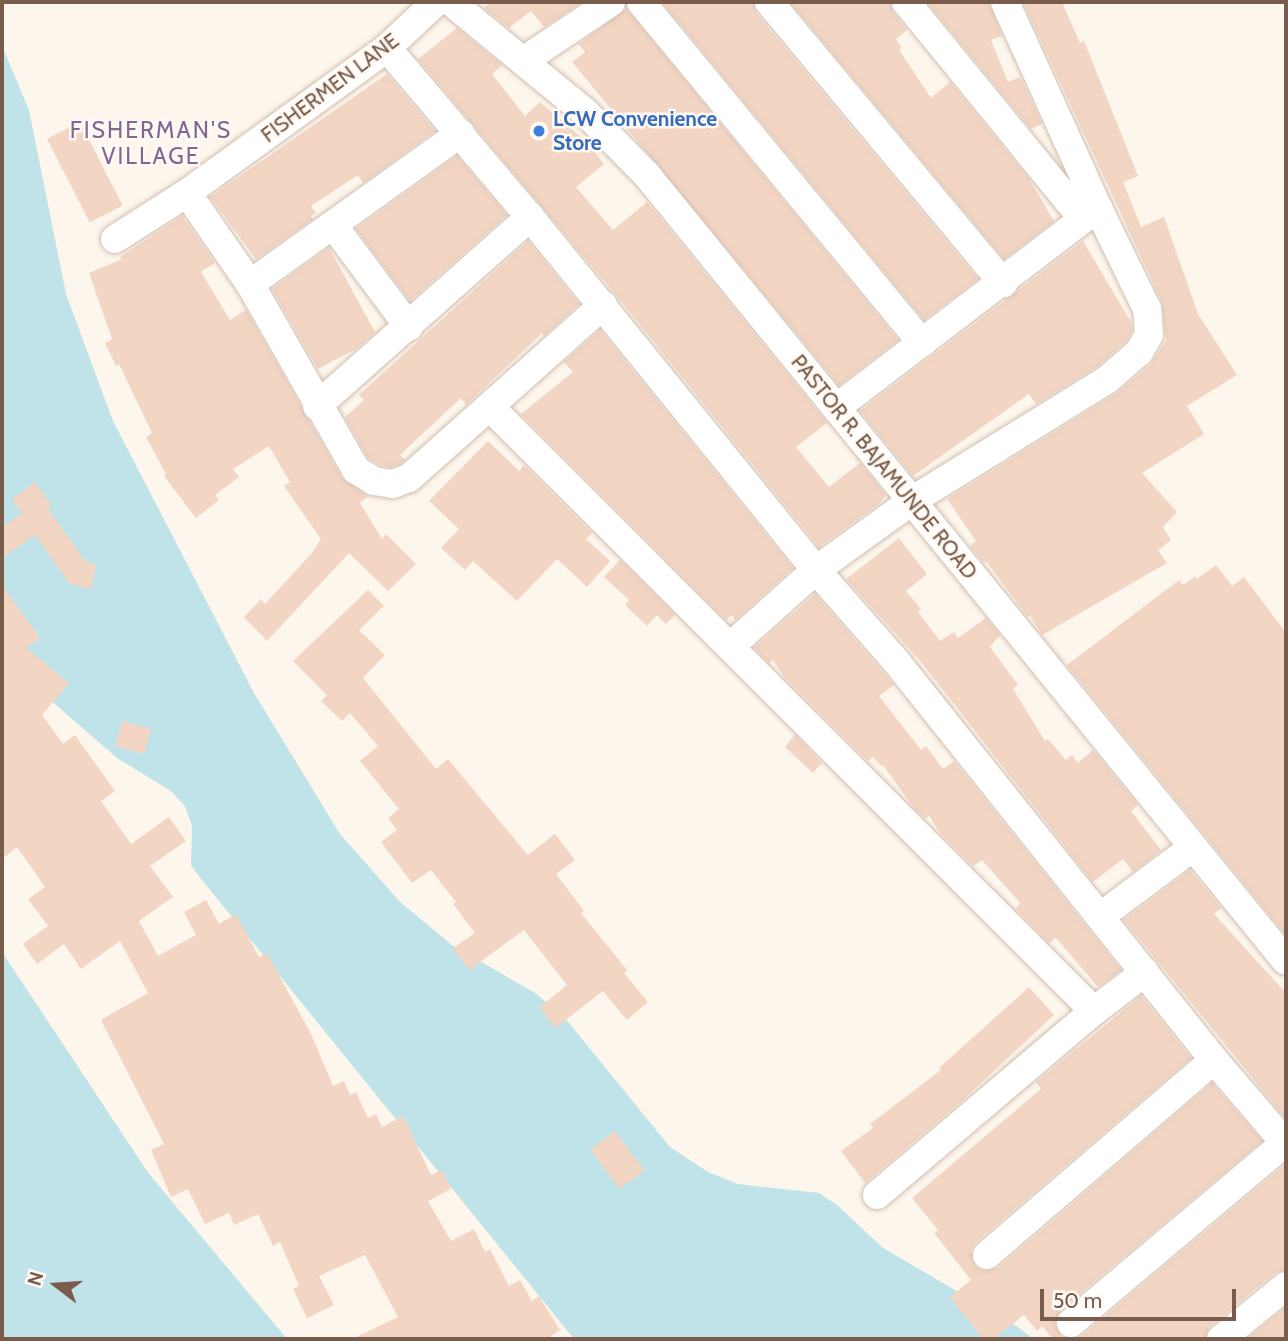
<!DOCTYPE html>
<style>
body{margin:0}
#map{position:relative;width:1288px;height:1341px;overflow:hidden;background:#fdf6ec;font-family:Cabin,sans-serif}
div>[style]{position:absolute}
.water>*{inset:0;background:#bfe3e8}
.building>*{inset:0;background:#f3d5c3;transform-origin:0 0}
.roads{filter:drop-shadow(0 0 2px #d1beb0) drop-shadow(0 0 2px #d1beb0)}
.minor>*{height:28px;margin:-14px;padding:0 14px;transform-origin:14px;border-radius:14px;background:#fff}
.dots>*{width:19px;height:19px;translate:-50% -50%;box-sizing:border-box;border:4px solid #fffaf3;border-radius:50%}
span{translate:-50% -50%;white-space:nowrap;text-align:center;line-height:1.15;-webkit-text-stroke:5px #fffaf3;paint-order:stroke}
.street-label{font-size:21px;color:#7a5c4d}
.shop-label{font-size:21px;color:#366cbe;font-weight:700}
.left{translate:0 -50%;text-align:left}
.neighbourhood-label{font-size:23px;color:#846695;letter-spacing:2px}
.frame{position:absolute;inset:0;border:4px solid #7a5c4d;pointer-events:none}
.north{position:absolute;left:21px;top:1250px;width:70px;height:70px;-webkit-text-stroke:5px #fffaf3;paint-order:stroke;rotate:287deg;font-size:19px;font-weight:700;line-height:28px;text-align:center;color:#7a5c4d}
.north::after{content:'';display:block;margin:auto;width:24px;height:32px;background:#7a5c4d;clip-path:polygon(50% 0,100% 100%,50% 72%,0 100%)}
.scale{position:absolute;left:1040px;top:1289px;width:196px;height:32px;box-sizing:border-box;border:4px solid #7a5c4d;border-top:0;padding-left:9px;font-size:21px;line-height:24px;white-space:nowrap;color:#7a5c4d;-webkit-text-stroke:5px #fffaf3;paint-order:stroke}
</style>
<div id="map">
<div class="water">
<div style="clip-path:polygon(2px 46px,29px 110px,66px 294px,113px 421px,254px 693px,340px 834px,400px 902px,452px 945px,535px 993px,564px 1017px,670px 1147px,708px 1172px,738px 1184px,819px 1193px,837px 1205px,883px 1248px,1012px 1323px,1034px 1339px,574px 1339px,198px 875px,191px 865px,192px 826px,185px 806px,171px 791px,117px 758px,2px 658px)"></div>
<div style="clip-path:polygon(2px 952px,149px 1174px,287px 1339px,2px 1339px)"></div>
</div>
<div class="building">
<div style="clip-path:polygon(491px 2px,582px 2px,544px 27px,531px 11px,509px 28px,484px 8px)"></div>
<div style="clip-path:polygon(662px 2px,753px 2px,756px 13px,978px 279px,924px 320px)"></div>
<div style="clip-path:polygon(790px 2px,890px 2px,893px 12px,907px 30px,896px 39px,902px 48px,899px 50px,931px 98px,950px 82px,1029px 179px,1054px 221px,1004px 259px)"></div>
<div style="clip-path:polygon(927px 2px,989px 2px,1002px 36px,991px 40px,1008px 82px,1020px 77px,1042px 124px,1031px 129px)"></div>
<div style="clip-path:polygon(1023px 2px,1062px 2px,1080px 43px,1084px 41px,1138px 176px,1123px 182px,1141px 227px,1164px 217px,1198px 314px,1237px 375px,1187px 406px,1204px 434px,1142px 473px,1177px 512px,1163px 527px,1171px 540px,1158px 550px,1167px 563px,1042px 635px,1030px 615px,1028px 617px,986px 561px,984px 563px,970px 546px,976px 541px,947px 499px,1117px 393px,1150px 365px,1166px 341px,1162px 302px)"></div>
<div style="clip-path:polygon(626px 8px,898px 340px,839px 385px,572px 62px,585px 52px,579px 44px)"></div>
<div style="clip-path:polygon(457px 28px,502px 65px,492px 74px,525px 116px,540px 102px,587px 142px,604px 164px,576px 187px,613px 230px,647px 202px,824px 419px,827px 423px,796px 447px,829px 487px,860px 463px,886px 495px,880px 503px,819px 547px,616px 295px,418px 59px)"></div>
<div style="clip-path:polygon(387px 74px,435px 131px,363px 183px,358px 175px,311px 206px,316px 213px,311px 216px,313px 219px,256px 259px,210px 197px)"></div>
<div style="left:80px;top:122px;width:94px;height:37px;rotate:63deg"></div>
<div style="clip-path:polygon(457px 156px,507px 215px,410px 301px,356px 229px)"></div>
<div style="clip-path:polygon(182px 216px,215px 263px,201px 272px,230px 320px,246px 310px,342px 478px,368px 496px,360px 503px,382px 539px,386px 534px,416px 564px,388px 591px,349px 553px,267px 641px,244px 617px,261px 599px,265px 604px,312px 553px,321px 539px,284px 486px,290px 482px,269px 446px,233px 469px,239px 477px,215px 495px,219px 500px,196px 518px,164px 476px,166px 474px,146px 437px,152px 433px,119px 364px,116px 366px,105px 343px,112px 339px,89px 273px,122px 259px,120px 257px)"></div>
<div style="clip-path:polygon(528px 241px,579px 304px,544px 336px,542px 333px,466px 405px,461px 398px,400px 455px,405px 460px,400px 464px,391px 467px,380px 465px,368px 458px,345px 417px,364px 400px,359px 395px)"></div>
<div style="clip-path:polygon(1083px 241px,1131px 322px,1132px 331px,1126px 341px,1098px 366px,1036px 404px,1029px 394px,913px 476px,860px 411px)"></div>
<div style="clip-path:polygon(329px 248px,375px 332px,356px 349px,318px 369px,272px 289px)"></div>
<div style="clip-path:polygon(600px 330px,793px 568px,735px 620px,732px 615px,726px 620px,521px 414px,573px 372px,564px 362px)"></div>
<div style="clip-path:polygon(488px 441px,519px 471px,524px 465px,592px 533px,586px 539px,610px 561px,587px 587px,557px 559px,517px 601px,473px 561px,465px 570px,441px 548px,459px 529px,429px 501px)"></div>
<div style="clip-path:polygon(35px 482px,52px 506px,48px 509px,86px 562px,97px 565px,90px 589px,70px 584px,35px 535px,2px 558px,2px 528px,22px 513px,12px 499px)"></div>
<div style="clip-path:polygon(899px 538px,927px 574px,906px 591px,921px 609px,918px 612px,940px 641px,954px 632px,958px 638px,986px 618px,1000px 635px,990px 647px,1018px 685px,1013px 689px,1045px 741px,1048px 739px,1066px 760px,1072px 755px,1078px 763px,1093px 750px,1138px 805px,1131px 811px,1161px 850px,1133px 872px,1123px 859px,1093px 882px,922px 663px,846px 579px)"></div>
<div style="clip-path:polygon(620px 560px,675px 615px,666px 624px,657px 615px,647px 626px,625px 605px,629px 600px,604px 577px)"></div>
<div style="clip-path:polygon(1216px 565px,1232px 586px,1244px 577px,1286px 633px,1286px 935px,1067px 665px,1179px 580px,1183px 585px,1195px 576px,1197px 579px)"></div>
<div style="clip-path:polygon(2px 585px,40px 638px,26px 648px,69px 683px,42px 715px,63px 744px,75px 735px,115px 791px,101px 801px,131px 844px,169px 817px,186px 841px,150px 866px,173px 897px,139px 921px,158px 956px,196px 935px,184px 912px,206px 900px,219px 924px,236px 914px,259px 957px,267px 953px,312px 1036px,333px 1086px,344px 1081px,350px 1095px,356px 1092px,368px 1118px,376px 1114px,382px 1127px,403px 1116px,431px 1175px,442px 1170px,451px 1189px,428px 1201px,451px 1241px,474px 1229px,485px 1252px,490px 1249px,509px 1286px,520px 1280px,532px 1301px,539px 1296px,560px 1330px,547px 1339px,352px 1339px,398px 1317px,365px 1255px,319px 1276px,334px 1305px,307px 1318px,293px 1289px,299px 1286px,280px 1242px,273px 1246px,258px 1214px,234px 1225px,229px 1213px,205px 1224px,188px 1189px,171px 1197px,151px 1150px,164px 1144px,101px 1020px,148px 993px,120px 941px,81px 969px,64px 944px,37px 964px,23px 944px,48px 926px,28px 899px,45px 887px,17px 847px,2px 859px)"></div>
<div style="clip-path:polygon(368px 590px,384px 606px,359px 630px,385px 655px,363px 678px,436px 769px,448px 759px,528px 855px,555px 834px,575px 860px,556px 874px,584px 911px,581px 913px,627px 970px,624px 973px,648px 1002px,627px 1020px,603px 991px,555px 1028px,540px 1007px,567px 985px,524px 930px,469px 970px,453px 948px,475px 933px,453px 904px,456px 902px,431px 870px,412px 883px,381px 842px,397px 830px,388px 818px,399px 809px,360px 761px,378px 746px,350px 713px,342px 721px,321px 701px,327px 695px,293px 661px)"></div>
<div style="clip-path:polygon(815px 594px,894px 685px,879px 696px,921px 750px,926px 746px,943px 769px,954px 761px,1121px 970px,1098px 987px,1056px 938px,1049px 943px,1016px 909px,1020px 903px,982px 860px,973px 866px,941px 834px,929px 816px,925px 819px,913px 807px,883px 765px,881px 766px,873px 757px,868px 761px,784px 677px,773px 660px,769px 663px,759px 653px,755px 647px)"></div>
<div style="left:122px;top:721px;width:30px;height:26px;rotate:15deg"></div>
<div style="clip-path:polygon(795px 735px,822px 763px,813px 773px,785px 747px)"></div>
<div style="clip-path:polygon(1190px 870px,1221px 908px,1214px 914px,1286px 993px,1286px 1119px,1124px 920px)"></div>
<div style="clip-path:polygon(1029px 987px,1054px 1015px,964px 1099px,865px 1183px,841px 1151px,873px 1128px,870px 1124px,941px 1070px,939px 1068px)"></div>
<div style="clip-path:polygon(1141px 996px,1191px 1058px,976px 1242px,971px 1250px,974px 1265px,982px 1271px,998px 1268px,1212px 1083px,1262px 1141px,1060px 1310px,1055px 1325px,1062px 1337px,1059px 1339px,1053px 1339px,1042px 1326px,1037px 1331px,1024px 1315px,993px 1339px,983px 1339px,950px 1297px,971px 1280px,934px 1233px,938px 1230px,912px 1198px,1041px 1089px,1036px 1082px)"></div>
<div style="left:615px;top:1131px;width:49px;height:31px;rotate:53deg"></div>
<div style="clip-path:polygon(1286px 1164px,1286px 1270px,1275px 1273px,1210px 1326px,1205px 1339px,1078px 1339px)"></div>
<div style="clip-path:polygon(1286px 1307px,1286px 1339px,1247px 1339px)"></div>
</div>
<div class="roads">
<div class="minor">
<div style="left:451px;top:2px;width:175px;rotate:39.4deg"></div>
<div style="left:586px;top:113px;width:86px;rotate:45.5deg"></div>
<div style="left:646px;top:174px;width:1014px;rotate:50.88deg"></div>
<div style="left:641px;top:2px;width:442px;rotate:50.5deg"></div>
<div style="left:769px;top:2px;width:366px;rotate:50.2deg"></div>
<div style="left:906px;top:2px;width:279px;rotate:50.8deg"></div>
<div style="left:387px;top:48px;width:221px;rotate:49.8deg"></div>
<div style="left:530px;top:217px;width:454px;rotate:51deg"></div>
<div style="left:816px;top:570px;width:120px;rotate:48.7deg"></div>
<div style="left:895px;top:660px;width:512px;rotate:51.43deg"></div>
<div style="left:1214px;top:1060px;width:111px;rotate:49.4deg"></div>
<div style="left:523px;top:61px;width:106px;rotate:-33.8deg"></div>
<div style="left:187px;top:193px;width:111px;rotate:55.3deg"></div>
<div style="left:250px;top:284px;width:214px;rotate:60.3deg"></div>
<div style="left:356px;top:470px;width:21px;rotate:31deg"></div>
<div style="left:374px;top:481px;width:19px;rotate:9deg"></div>
<div style="left:393px;top:484px;width:17px;rotate:-21deg"></div>
<div style="left:409px;top:478px;width:260px;rotate:-41.7deg"></div>
<div style="left:333px;top:225px;width:127px;rotate:53.3deg"></div>
<div style="left:115px;top:239px;width:85px;rotate:-32.6deg"></div>
<div style="left:187px;top:193px;width:247px;rotate:-35.9deg"></div>
<div style="left:387px;top:48px;width:67px;rotate:-43.2deg"></div>
<div style="left:250px;top:284px;width:259px;rotate:-35.6deg"></div>
<div style="left:317px;top:406px;width:285px;rotate:-41.6deg"></div>
<div style="left:490px;top:407px;width:854px;rotate:45deg"></div>
<div style="left:836px;top:408px;width:330px;rotate:-37.4deg"></div>
<div style="left:732px;top:645px;width:113px;rotate:-41.8deg"></div>
<div style="left:816px;top:570px;width:120px;rotate:-35.8deg"></div>
<div style="left:913px;top:500px;width:229px;rotate:-31.8deg"></div>
<div style="left:1108px;top:379px;width:41px;rotate:-41.1deg"></div>
<div style="left:1139px;top:352px;width:20px;rotate:-60deg"></div>
<div style="left:1149px;top:335px;width:26px;rotate:-94deg"></div>
<div style="left:1147px;top:309px;width:112px;rotate:-115.9deg"></div>
<div style="left:1098px;top:208px;width:226px;rotate:-114.3deg"></div>
<div style="left:1101px;top:916px;width:114px;rotate:-36.8deg"></div>
<div style="left:877px;top:1195px;width:285px;rotate:-40.3deg"></div>
<div style="left:1094px;top:1011px;width:64px;rotate:-37.4deg"></div>
<div style="left:987px;top:1255px;width:299px;rotate:-40.7deg"></div>
<div style="left:1071px;top:1323px;width:280px;rotate:-40.1deg"></div>
<div style="left:1221px;top:1339px;width:84px;rotate:-39.2deg"></div>
</div>
</div>
<div class="dots">
<div style="left:539px;top:131px;background:#3f7fe0"></div>
</div>
<div class="street-label">
<span style="left:330px;top:88px;rotate:-37deg">FISHERMEN LANE</span>
<span style="left:884px;top:467px;rotate:51deg">PASTOR R. BAJAMUNDE ROAD</span>
</div>
<div class="shop-label">
<span class="left" style="left:553px;top:131px">LCW Convenience<br>Store</span>
</div>
<div class="neighbourhood-label">
<span style="left:151px;top:143px">FISHERMAN'S<br>VILLAGE</span>
</div>
<div class="frame"></div>
<div class="north">N</div>
<div class="scale">50 m</div>
</div>
